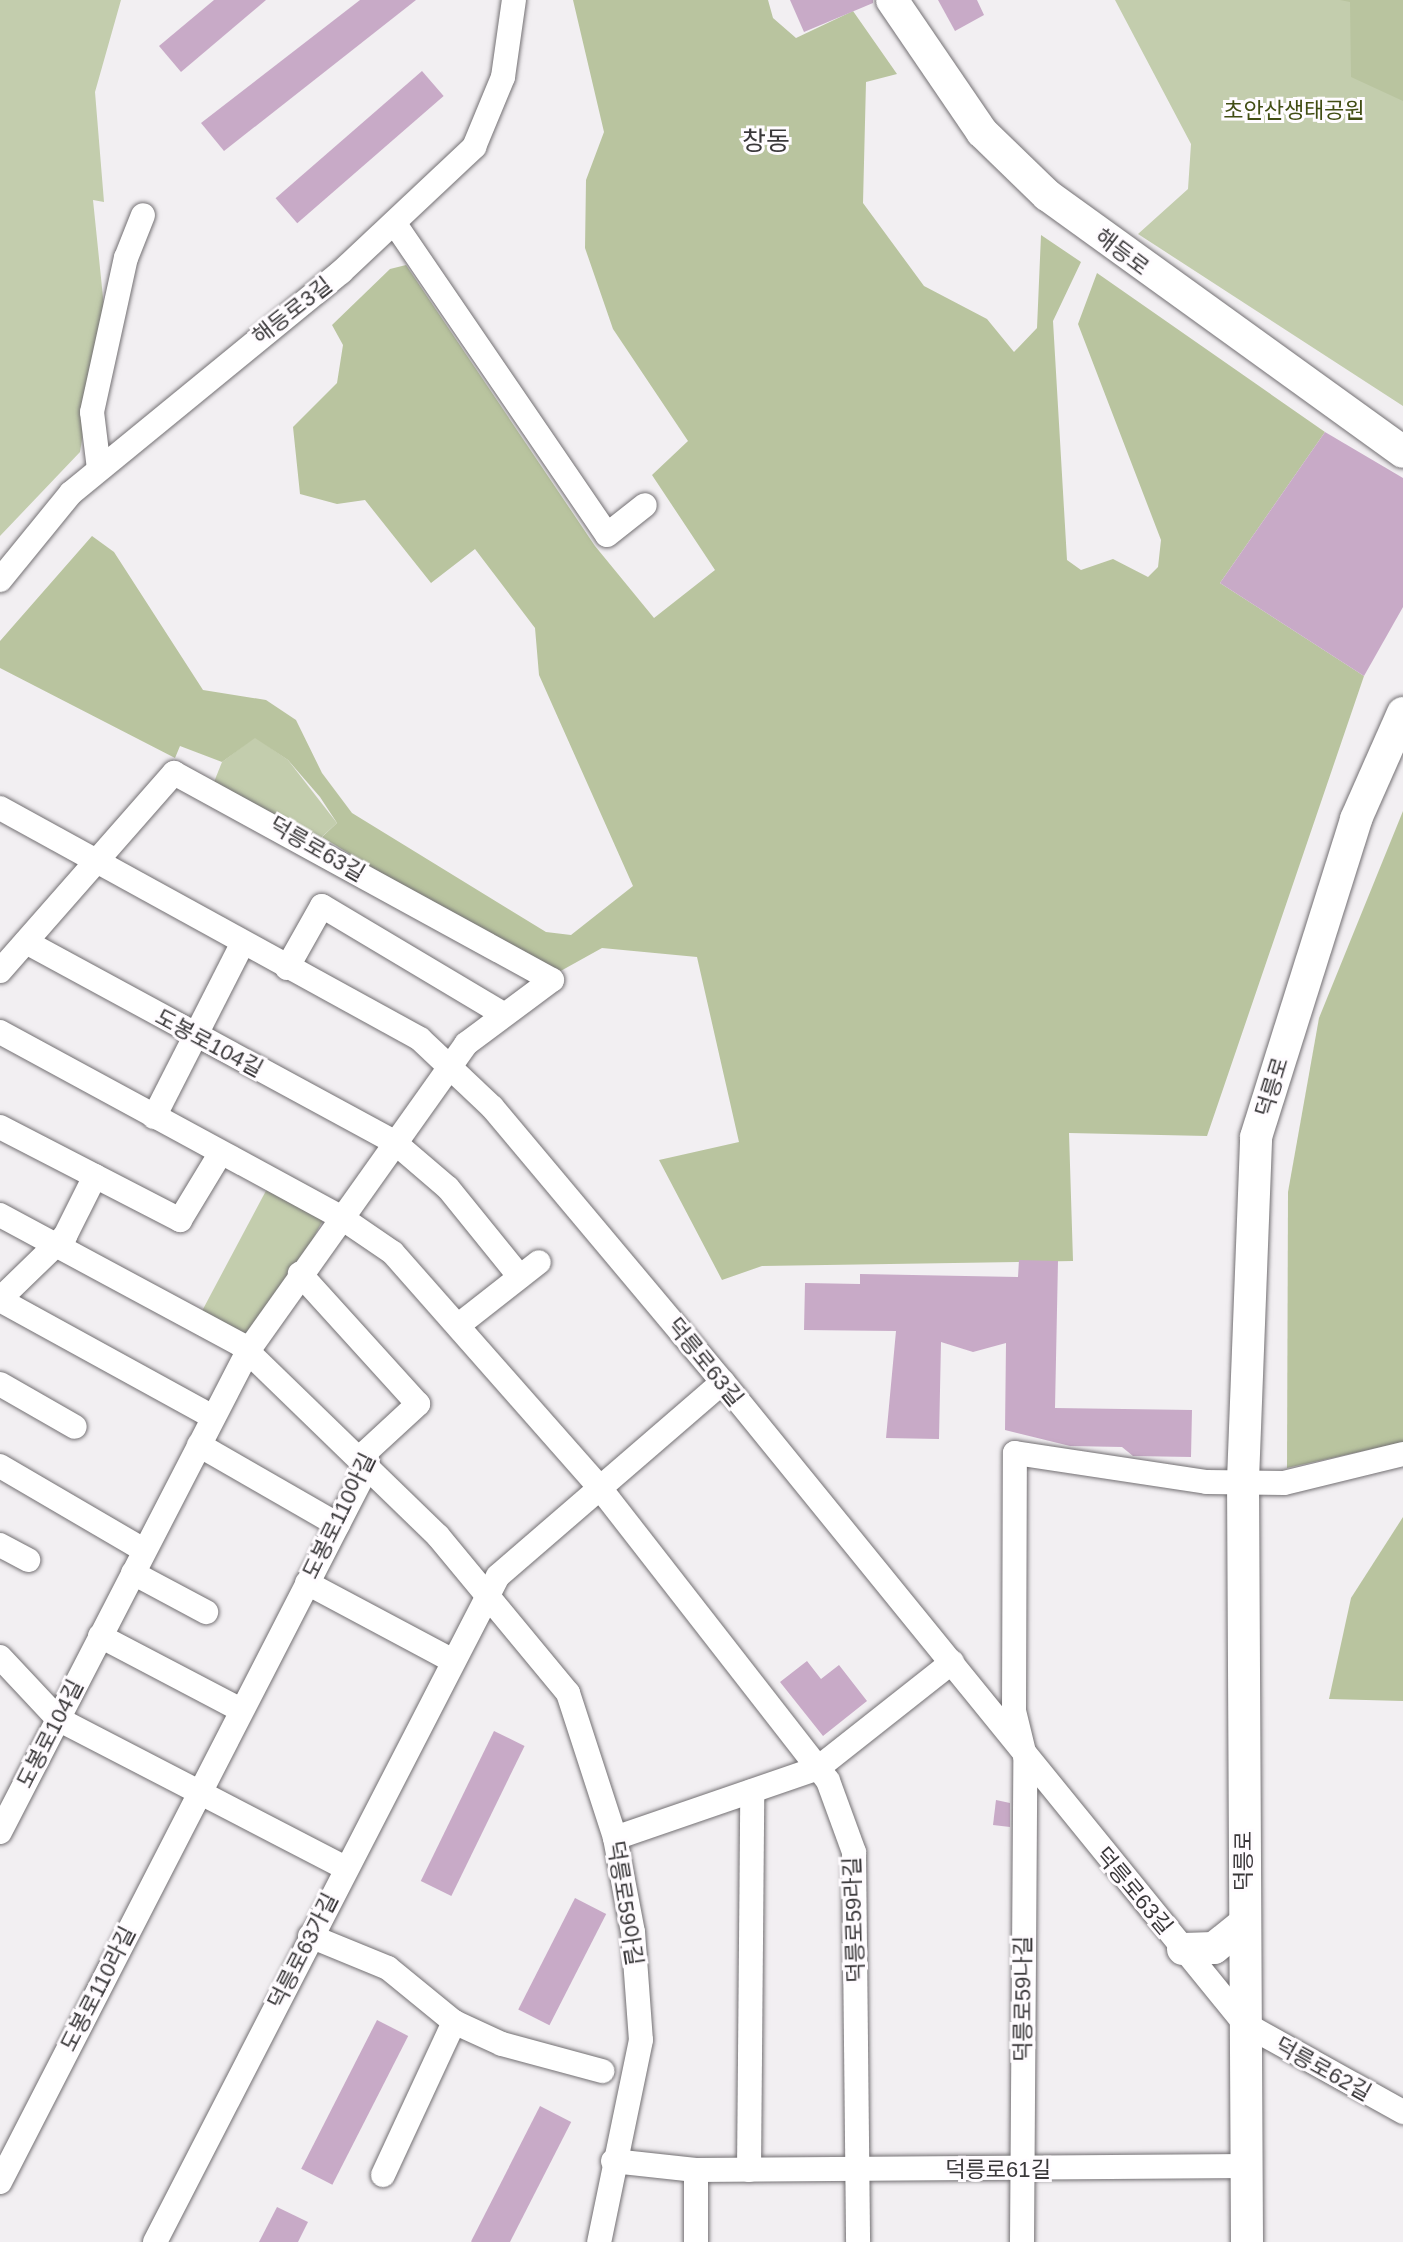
<!DOCTYPE html>
<meta charset="utf-8">
<style>
body{margin:0}
#map{position:relative;width:1403px;height:2242px;overflow:hidden;background:#f2eff2;font-family:Arial,"Noto Sans KR",sans-serif}
div>[style]{position:absolute}
.green>*{inset:0;background:#c3cdad;transform-origin:0 0}
.forest>*{inset:0;background:#b9c49f}
.building>*{inset:0;background:#c8aac7;transform-origin:0 0}
.roads{filter:drop-shadow(0 0 2px #737073) drop-shadow(0 0 2px #737073)}
.minor>*{height:24px;margin:-12px;padding:0 12px;transform-origin:12px;border-radius:12px;background:#fff}
.major>*{height:32px;margin:-16px;padding:0 16px;transform-origin:16px;border-radius:16px;background:#fff}
span{translate:-50% -50%;white-space:nowrap;text-align:center;line-height:1.15;-webkit-text-stroke:6px #fffcff;paint-order:stroke}
.park-label{font-size:22px;color:#414d13}
.street-label{font-size:22px;color:#3a383a}
.quarter-label{font-size:26px;color:#3a383a}
</style>
<div id="map">
<div class="green">
<div style="clip-path:polygon(0 0,121px 0,95px 92px,104px 202px,93px 200px,104px 307px,80px 452px,0 536px)"></div>
<div style="clip-path:polygon(1115px 0,1403px 0,1403px 406px,1138px 234px,1188px 189px,1191px 144px)"></div>
<div style="clip-path:polygon(255px 737px,288px 760px,337px 823px,314px 844px,212px 787px,222px 762px)"></div>
<div style="left:269px;top:1185px;width:64px;height:148px;rotate:28deg"></div>
</div>
<div class="forest">
<div style="clip-path:polygon(573px 0,768px 0,773px 18px,796px 38px,853px 11px,897px 74px,866px 82px,863px 203px,924px 286px,987px 319px,1014px 352px,1037px 328px,1041px 235px,1081px 262px,1053px 321px,1067px 560px,1081px 570px,1113px 559px,1148px 577px,1158px 567px,1161px 540px,1078px 324px,1097px 273px,1325px 432px,1220px 583px,1364px 676px,1207px 1136px,1069px 1133px,1073px 1261px,762px 1266px,722px 1280px,659px 1160px,739px 1142px,697px 957px,602px 948px,557px 973px,517px 956px,322px 837px,337px 823px,320px 797px,288px 760px,255px 738px,222px 762px,180px 746px,175px 758px,0 668px,0 641px,92px 536px,114px 552px,203px 690px,266px 700px,296px 720px,322px 773px,352px 813px,546px 932px,571px 935px,633px 886px,539px 675px,535px 628px,475px 549px,431px 583px,365px 500px,337px 504px,300px 494px,293px 427px,337px 383px,343px 345px,332px 325px,390px 269px,406px 265px,595px 546px,654px 618px,715px 570px,652px 475px,688px 441px,613px 329px,585px 248px,586px 180px,604px 132px)"></div>
<div style="clip-path:polygon(1340px 0,1403px 0,1403px 101px,1351px 77px,1350px 2px)"></div>
<div style="clip-path:polygon(1403px 811px,1403px 1442px,1287px 1468px,1288px 1192px,1319px 1018px)"></div>
<div style="clip-path:polygon(1403px 1517px,1403px 1701px,1329px 1699px,1351px 1598px)"></div>
</div>
<div class="building">
<div style="clip-path:polygon(214px 0,266px 0,181px 72px,159px 46px)"></div>
<div style="clip-path:polygon(360px 0,416px 0,224px 151px,201px 123px)"></div>
<div style="clip-path:polygon(790px 0,873px 0,873px 3px,804px 32px)"></div>
<div style="clip-path:polygon(938px 0,977px 0,984px 15px,955px 31px)"></div>
<div style="left:422px;top:71px;width:33px;height:194px;rotate:49deg"></div>
<div style="clip-path:polygon(1325px 432px,1403px 478px,1403px 607px,1364px 676px,1220px 583px)"></div>
<div style="clip-path:polygon(1019px 1260px,1058px 1261px,1055px 1408px,1192px 1410px,1191px 1457px,1133px 1456px,1122px 1447px,1070px 1446px,1005px 1430px,1006px 1343px,973px 1352px,941px 1342px,939px 1439px,886px 1438px,896px 1331px,804px 1330px,805px 1283px,860px 1284px,860px 1274px,1018px 1277px)"></div>
<div style="clip-path:polygon(807px 1661px,821px 1679px,839px 1665px,867px 1701px,823px 1736px,780px 1682px)"></div>
<div style="left:494px;top:1731px;width:34px;height:167px;rotate:26deg"></div>
<div style="clip-path:polygon(996px 1800px,1010px 1803px,1010px 1827px,993px 1825px)"></div>
<div style="left:575px;top:1898px;width:35px;height:125px;rotate:27deg"></div>
<div style="left:377px;top:2020px;width:35px;height:167px;rotate:27deg"></div>
<div style="left:540px;top:2106px;width:35px;height:152px;rotate:27deg"></div>
<div style="clip-path:polygon(277px 2207px,308px 2222px,298px 2242px,259px 2242px)"></div>
</div>
<div class="roads">
<div class="minor">
<div style="left:395px;top:224px;width:376px;rotate:55.7deg"></div>
<div style="left:607px;top:535px;width:48px;rotate:-38.3deg"></div>
<div style="left:99px;top:469px;width:57px;rotate:-97deg"></div>
<div style="left:92px;top:412px;width:158px;rotate:-77.6deg"></div>
<div style="left:126px;top:258px;width:46px;rotate:-68.4deg"></div>
<div style="left:0;top:580px;width:112px;rotate:-50.8deg"></div>
<div style="left:71px;top:493px;width:349px;rotate:-39.3deg"></div>
<div style="left:341px;top:272px;width:183px;rotate:-43.2deg"></div>
<div style="left:474px;top:147px;width:76px;rotate:-67.5deg"></div>
<div style="left:503px;top:77px;width:78px;rotate:-81.9deg"></div>
<div style="left:0;top:808px;width:479px;rotate:28.8deg"></div>
<div style="left:420px;top:1039px;width:99px;rotate:43.4deg"></div>
<div style="left:492px;top:1107px;width:359px;rotate:50deg"></div>
<div style="left:723px;top:1382px;width:827px;rotate:50.89deg"></div>
<div style="left:1245px;top:2024px;width:181px;rotate:29.1deg"></div>
<div style="left:26px;top:942px;width:417px;rotate:28.5deg"></div>
<div style="left:393px;top:1141px;width:72px;rotate:40.5deg"></div>
<div style="left:448px;top:1188px;width:114px;rotate:51deg"></div>
<div style="left:287px;top:968px;width:71px;rotate:-60.6deg"></div>
<div style="left:322px;top:906px;width:211px;rotate:30.8deg"></div>
<div style="left:0;top:971px;width:264px;rotate:-48.7deg"></div>
<div style="left:174px;top:773px;width:431px;rotate:28.7deg"></div>
<div style="left:0;top:1032px;width:386px;rotate:28.5deg"></div>
<div style="left:339px;top:1216px;width:65px;rotate:34.4deg"></div>
<div style="left:393px;top:1253px;width:313px;rotate:48.6deg"></div>
<div style="left:600px;top:1488px;width:371px;rotate:52.1deg"></div>
<div style="left:828px;top:1781px;width:76px;rotate:69.9deg"></div>
<div style="left:854px;top:1852px;width:390px;rotate:89.4deg"></div>
<div style="left:154px;top:1117px;width:194px;rotate:-63deg"></div>
<div style="left:0;top:1127px;width:203px;rotate:27.3deg"></div>
<div style="left:180px;top:1220px;width:77px;rotate:-58.8deg"></div>
<div style="left:0;top:1215px;width:274px;rotate:28.3deg"></div>
<div style="left:241px;top:1345px;width:274px;rotate:44.1deg"></div>
<div style="left:438px;top:1536px;width:204px;rotate:50.4deg"></div>
<div style="left:568px;top:1693px;width:152px;rotate:72deg"></div>
<div style="left:615px;top:1838px;width:96px;rotate:79.2deg"></div>
<div style="left:633px;top:1932px;width:108px;rotate:85.8deg"></div>
<div style="left:641px;top:2040px;width:206px;rotate:101.7deg"></div>
<div style="left:0;top:1299px;width:91px;rotate:-44.1deg"></div>
<div style="left:65px;top:1236px;width:67px;rotate:-63.4deg"></div>
<div style="left:0;top:1300px;width:243px;rotate:28.8deg"></div>
<div style="left:460px;top:1324px;width:100px;rotate:-38.1deg"></div>
<div style="left:0;top:1384px;width:86px;rotate:29.8deg"></div>
<div style="left:199px;top:1445px;width:160px;rotate:29.9deg"></div>
<div style="left:0;top:1466px;width:167px;rotate:30.3deg"></div>
<div style="left:0;top:1545px;width:32px;rotate:28deg"></div>
<div style="left:133px;top:1573px;width:83px;rotate:28.1deg"></div>
<div style="left:307px;top:1583px;width:166px;rotate:28.1deg"></div>
<div style="left:100px;top:1636px;width:159px;rotate:27.7deg"></div>
<div style="left:0;top:1657px;width:85px;rotate:46.9deg"></div>
<div style="left:58px;top:1719px;width:323px;rotate:27.4deg"></div>
<div style="left:0;top:1832px;width:541px;rotate:-62.72deg"></div>
<div style="left:248px;top:1351px;width:377px;rotate:-54.6deg"></div>
<div style="left:466px;top:1044px;width:107px;rotate:-36.7deg"></div>
<div style="left:615px;top:1838px;width:215px;rotate:-19deg"></div>
<div style="left:818px;top:1768px;width:171px;rotate:-38.3deg"></div>
<div style="left:310px;top:1936px;width:84px;rotate:22.3deg"></div>
<div style="left:388px;top:1968px;width:85px;rotate:39.3deg"></div>
<div style="left:454px;top:2022px;width:53px;rotate:24.6deg"></div>
<div style="left:502px;top:2044px;width:104px;rotate:15.1deg"></div>
<div style="left:613px;top:2161px;width:83px;rotate:6.2deg"></div>
<div style="left:696px;top:2170px;width:550px;rotate:-0.42deg"></div>
<div style="left:749px;top:2170px;width:379px;rotate:-89.5deg"></div>
<div style="left:383px;top:2175px;width:169px;rotate:-65.1deg"></div>
<div style="left:0;top:2182px;width:805px;rotate:-62.8deg"></div>
<div style="left:368px;top:1466px;width:14px;rotate:-98deg"></div>
<div style="left:366px;top:1452px;width:71px;rotate:-42.7deg"></div>
<div style="left:418px;top:1404px;width:176px;rotate:-132.2deg"></div>
<div style="left:155px;top:2242px;width:749px;rotate:-62.75deg"></div>
<div style="left:498px;top:1576px;width:297px;rotate:-40.8deg"></div>
<div style="left:696px;top:2242px;width:72px;rotate:-90deg"></div>
<div style="left:1022px;top:2242px;width:486px;rotate:-89.6deg"></div>
<div style="left:1025px;top:1756px;width:46px;rotate:-103.7deg"></div>
<div style="left:1014px;top:1711px;width:258px;rotate:-89.8deg"></div>
<div style="left:1015px;top:1453px;width:194px;rotate:8.6deg"></div>
<div style="left:1207px;top:1482px;width:77px;rotate:0.7deg"></div>
<div style="left:1284px;top:1483px;width:122px;rotate:-13.7deg"></div>
</div>
<div class="major">
<div style="left:892px;top:0;width:160px;rotate:55.7deg"></div>
<div style="left:982px;top:132px;width:91px;rotate:44.1deg"></div>
<div style="left:1047px;top:195px;width:439px;rotate:35.8deg"></div>
<div style="left:1183px;top:1949px;width:31px;rotate:-2deg"></div>
<div style="left:1214px;top:1948px;width:38px;rotate:-39deg"></div>
<div style="left:1247px;top:2242px;width:762px;rotate:-90.3deg"></div>
<div style="left:1243px;top:1480px;width:343px;rotate:-87.8deg"></div>
<div style="left:1256px;top:1137px;width:333px;rotate:-72.5deg"></div>
<div style="left:1356px;top:819px;width:116px;rotate:-66.1deg"></div>
</div>
</div>
<div class="park-label">
<span style="left:1294px;top:111px">초안산생태공원</span>
</div>
<div class="street-label">
<span style="left:1122px;top:252px;rotate:37deg">해등로</span>
<span style="left:292px;top:311px;rotate:-38deg">해등로3길</span>
<span style="left:317px;top:849px;rotate:30deg">덕릉로63길</span>
<span style="left:209px;top:1043px;rotate:28deg">도봉로104길</span>
<span style="left:1272px;top:1087px;rotate:-73deg">덕릉로</span>
<span style="left:705px;top:1362px;rotate:51deg">덕릉로63길</span>
<span style="left:339px;top:1516px;rotate:-64deg">도봉로110아길</span>
<span style="left:50px;top:1734px;rotate:-63deg">도봉로104길</span>
<span style="left:1244px;top:1861px;rotate:-90deg">덕릉로</span>
<span style="left:1134px;top:1891px;rotate:50deg">덕릉로63길</span>
<span style="left:625px;top:1903px;rotate:81deg">덕릉로59아길</span>
<span style="left:854px;top:1920px;rotate:-92deg">덕릉로59라길</span>
<span style="left:303px;top:1951px;rotate:-63deg">덕릉로63가길</span>
<span style="left:98px;top:1989px;rotate:-63deg">도봉로110라길</span>
<span style="left:1023px;top:1999px;rotate:-90deg">덕릉로59나길</span>
<span style="left:1323px;top:2069px;rotate:29deg">덕릉로62길</span>
<span style="left:998px;top:2170px">덕릉로61길</span>
</div>
<div class="quarter-label">
<span style="left:766px;top:142px">창동</span>
</div>
</div>
